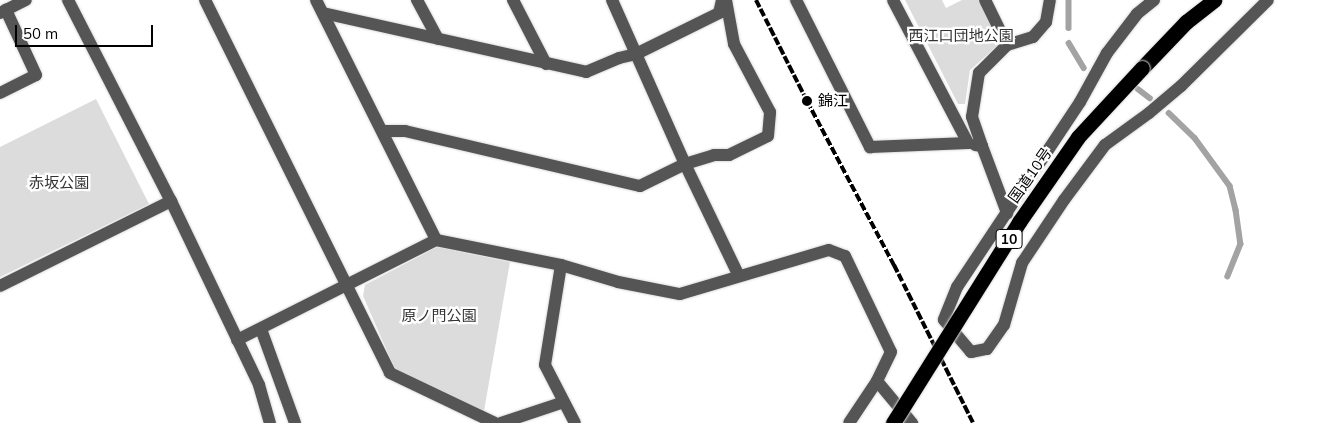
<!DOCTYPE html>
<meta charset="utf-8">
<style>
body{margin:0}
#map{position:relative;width:1331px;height:423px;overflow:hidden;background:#fff;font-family:Mulish,"Noto Sans JP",sans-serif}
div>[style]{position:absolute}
.green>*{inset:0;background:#dcdcdc}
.stream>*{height:5.5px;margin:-2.75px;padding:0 2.75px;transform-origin:2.75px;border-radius:2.75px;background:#a3a3a3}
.roads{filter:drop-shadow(0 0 1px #dbdbdb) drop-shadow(0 0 1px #dbdbdb)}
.minor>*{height:12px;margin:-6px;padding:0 6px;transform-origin:6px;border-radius:6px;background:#555}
.highway>*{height:15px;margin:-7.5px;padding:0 7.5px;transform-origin:7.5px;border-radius:7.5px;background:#000}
.rail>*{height:4px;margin-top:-2px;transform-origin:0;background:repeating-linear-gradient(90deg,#000 0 8px,transparent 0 10.5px)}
.bridges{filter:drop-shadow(0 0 1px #dbdbdb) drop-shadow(0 0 1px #dbdbdb)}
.highway-bridge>*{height:15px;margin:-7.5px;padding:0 7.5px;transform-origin:7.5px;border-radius:7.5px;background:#000}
.dots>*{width:14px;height:14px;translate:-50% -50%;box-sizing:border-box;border:2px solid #fff;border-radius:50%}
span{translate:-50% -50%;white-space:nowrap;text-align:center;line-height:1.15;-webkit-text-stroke:4.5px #fff;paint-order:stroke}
.shield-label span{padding:1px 4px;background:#fff;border:1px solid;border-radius:4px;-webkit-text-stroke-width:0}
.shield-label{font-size:14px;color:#000;font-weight:700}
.park-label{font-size:15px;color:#333}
.poi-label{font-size:15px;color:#000}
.left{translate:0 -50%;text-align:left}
.street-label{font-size:15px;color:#000}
.scale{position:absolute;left:15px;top:25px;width:138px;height:22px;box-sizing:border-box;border:2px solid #000;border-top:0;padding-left:6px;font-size:15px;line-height:18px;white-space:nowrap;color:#000;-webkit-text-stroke:4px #fff;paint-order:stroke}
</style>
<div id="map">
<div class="green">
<div style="clip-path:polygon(905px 0,942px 0,946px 8px,962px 0,979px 0,997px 39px,998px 45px,970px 70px,965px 104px,958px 104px)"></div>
<div style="clip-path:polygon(96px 99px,149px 204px,0 277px,0 147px)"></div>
<div style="clip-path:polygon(437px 247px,510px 262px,484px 411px,395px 369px,363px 296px,365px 285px)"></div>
</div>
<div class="stream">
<div style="left:1069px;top:0;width:28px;rotate:90deg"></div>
<div style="left:1069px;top:43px;width:29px;rotate:59deg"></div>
<div style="left:1138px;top:89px;width:15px;rotate:37deg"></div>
<div style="left:1169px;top:113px;width:36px;rotate:44deg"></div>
<div style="left:1195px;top:138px;width:59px;rotate:53.9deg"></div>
<div style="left:1230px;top:186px;width:25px;rotate:76deg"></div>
<div style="left:1236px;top:210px;width:34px;rotate:82deg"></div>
<div style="left:1241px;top:244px;width:35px;rotate:112deg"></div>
</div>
<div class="roads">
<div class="minor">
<div style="left:68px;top:0;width:226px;rotate:62.9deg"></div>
<div style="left:171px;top:201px;width:204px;rotate:64.4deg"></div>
<div style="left:259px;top:385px;width:40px;rotate:74deg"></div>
<div style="left:205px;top:0;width:416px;rotate:63.6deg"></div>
<div style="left:390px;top:373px;width:116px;rotate:25.5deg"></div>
<div style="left:316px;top:0;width:268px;rotate:63.4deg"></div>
<div style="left:417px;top:0;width:44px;rotate:61.7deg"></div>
<div style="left:513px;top:0;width:72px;rotate:62.7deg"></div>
<div style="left:612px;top:0;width:180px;rotate:66deg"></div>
<div style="left:685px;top:164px;width:124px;rotate:64.3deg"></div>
<div style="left:796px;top:0;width:165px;rotate:63.3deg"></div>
<div style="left:870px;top:147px;width:98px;rotate:-2.3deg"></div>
<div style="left:968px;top:143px;width:161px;rotate:-117.7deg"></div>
<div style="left:985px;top:0;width:50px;rotate:63.9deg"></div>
<div style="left:1154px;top:0;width:22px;rotate:141deg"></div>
<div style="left:1137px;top:14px;width:49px;rotate:127.6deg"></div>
<div style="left:1107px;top:53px;width:56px;rotate:118.9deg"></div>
<div style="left:1080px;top:102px;width:222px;rotate:123.6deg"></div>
<div style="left:957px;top:287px;width:35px;rotate:112deg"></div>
<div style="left:944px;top:320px;width:42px;rotate:49.8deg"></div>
<div style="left:971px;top:352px;width:16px;rotate:-11deg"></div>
<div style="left:987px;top:349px;width:29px;rotate:-55deg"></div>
<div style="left:1004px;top:325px;width:65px;rotate:-73.8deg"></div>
<div style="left:1022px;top:263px;width:76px;rotate:-56.3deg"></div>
<div style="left:1064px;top:200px;width:69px;rotate:-53.3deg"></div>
<div style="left:1105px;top:145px;width:54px;rotate:-36deg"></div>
<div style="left:1149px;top:113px;width:42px;rotate:-40.2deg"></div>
<div style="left:1181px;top:86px;width:122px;rotate:-44.7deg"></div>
<div style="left:0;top:13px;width:29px;rotate:-27deg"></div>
<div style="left:323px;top:13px;width:270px;rotate:12.6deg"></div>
<div style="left:586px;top:72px;width:36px;rotate:-23deg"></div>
<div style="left:619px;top:58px;width:17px;rotate:-13deg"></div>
<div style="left:636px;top:54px;width:93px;rotate:-26.3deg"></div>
<div style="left:719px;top:13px;width:13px;rotate:-77deg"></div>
<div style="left:0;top:93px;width:40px;rotate:-26.6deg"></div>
<div style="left:36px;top:75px;width:72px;rotate:-114.8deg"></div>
<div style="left:383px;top:131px;width:22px"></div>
<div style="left:405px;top:131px;width:241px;rotate:13.2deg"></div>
<div style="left:640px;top:186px;width:50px;rotate:-26.1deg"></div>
<div style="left:685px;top:164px;width:30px;rotate:-17deg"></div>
<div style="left:714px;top:155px;width:15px"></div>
<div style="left:729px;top:155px;width:43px;rotate:-26deg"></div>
<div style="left:768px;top:136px;width:24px;rotate:-85deg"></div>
<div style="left:770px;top:112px;width:77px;rotate:-117.9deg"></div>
<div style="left:734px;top:44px;width:45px;rotate:-100.3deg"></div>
<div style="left:975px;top:145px;width:7px;rotate:8deg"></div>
<div style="left:982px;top:146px;width:72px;rotate:69.5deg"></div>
<div style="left:982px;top:146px;width:31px;rotate:-109deg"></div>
<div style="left:972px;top:117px;width:45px;rotate:-81deg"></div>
<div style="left:979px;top:73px;width:40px;rotate:-45deg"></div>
<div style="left:1007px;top:45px;width:27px;rotate:-17deg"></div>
<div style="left:1033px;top:37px;width:20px;rotate:-49deg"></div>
<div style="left:1046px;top:22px;width:22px;rotate:-80deg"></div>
<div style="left:561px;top:265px;width:101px;rotate:99.1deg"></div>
<div style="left:545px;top:365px;width:65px;rotate:62.7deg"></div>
<div style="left:0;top:286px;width:191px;rotate:-26.4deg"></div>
<div style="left:261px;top:329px;width:100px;rotate:70.1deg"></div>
<div style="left:237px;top:340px;width:223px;rotate:-26.7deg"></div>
<div style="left:436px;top:240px;width:127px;rotate:11.3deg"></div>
<div style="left:561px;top:265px;width:59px;rotate:16.6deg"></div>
<div style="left:618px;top:282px;width:63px;rotate:11deg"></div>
<div style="left:680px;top:294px;width:155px;rotate:-16.5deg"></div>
<div style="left:829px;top:250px;width:17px;rotate:21deg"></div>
<div style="left:845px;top:256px;width:106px;rotate:64.4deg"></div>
<div style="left:891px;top:352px;width:32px;rotate:116deg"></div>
<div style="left:877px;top:381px;width:50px;rotate:123.7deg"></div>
<div style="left:877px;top:381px;width:55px;rotate:50.2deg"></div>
<div style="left:501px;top:423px;width:66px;rotate:-18.4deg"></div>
</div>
<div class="highway">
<div style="left:1142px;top:68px;width:64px;rotate:-46.3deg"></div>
<div style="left:1186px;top:22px;width:36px;rotate:-38deg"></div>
</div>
</div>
<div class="rail">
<div style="left:756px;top:0;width:113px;rotate:63.2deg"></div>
<div style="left:807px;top:101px;width:186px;rotate:62.1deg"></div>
<div style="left:894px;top:265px;width:177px;rotate:63.4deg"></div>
</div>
<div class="bridges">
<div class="highway-bridge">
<div style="left:893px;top:423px;width:237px;rotate:-57.9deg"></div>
<div style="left:1019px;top:222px;width:103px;rotate:-55.2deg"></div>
<div style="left:1078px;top:137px;width:94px;rotate:-47.2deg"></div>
</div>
</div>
<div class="dots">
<div style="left:807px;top:101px;background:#000"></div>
</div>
<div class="shield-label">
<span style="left:1009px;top:239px">10</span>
</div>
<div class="park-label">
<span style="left:961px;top:36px">西江口団地公園</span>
<span style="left:59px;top:183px">赤坂公園</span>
<span style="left:439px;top:316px">原ノ門公園</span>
</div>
<div class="poi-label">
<span class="left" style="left:818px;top:101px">錦江</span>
</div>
<div class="street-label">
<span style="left:1030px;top:175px;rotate:-55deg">国道10号</span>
</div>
<div class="scale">50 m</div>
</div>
